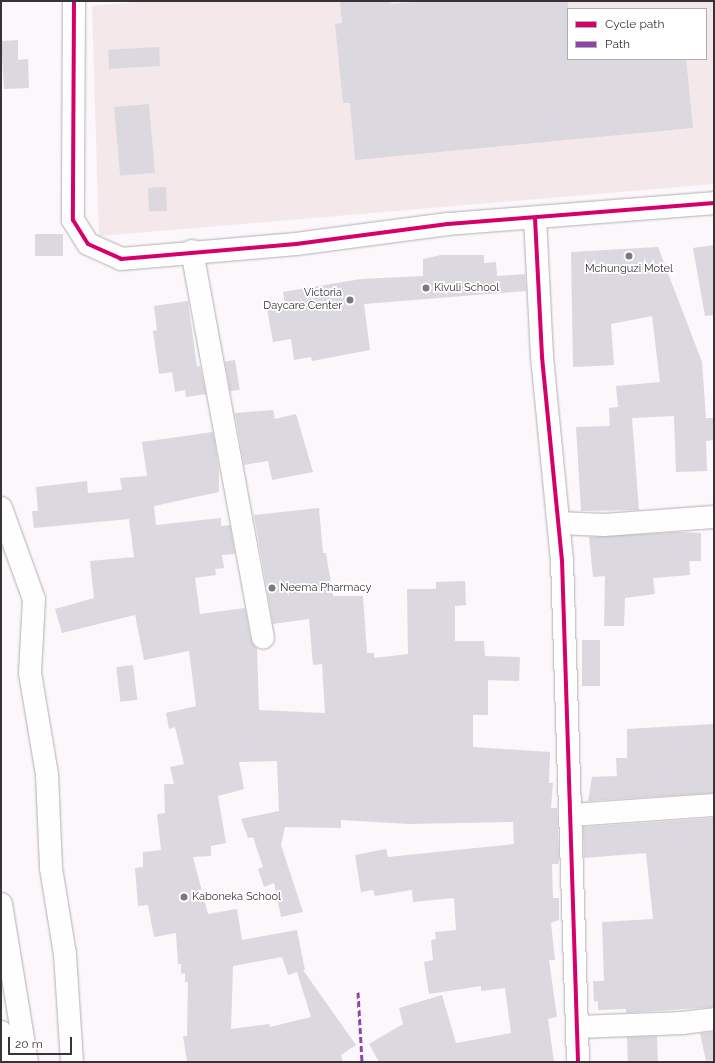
<!DOCTYPE html>
<style>
body{margin:0}
#map{position:relative;width:715px;height:1063px;overflow:hidden;background:#fbf7fb;font-family:Raleway,sans-serif}
div>[style]{position:absolute}
.industrial>*{inset:0;background:#f4e8eb}
.building>*{inset:0;background:#dbd8e0;transform-origin:0 0}
.roads{filter:drop-shadow(0 0 1px #b2afb2) drop-shadow(0 0 1px #b2afb2)}
.minor>*{height:22px;margin:-11px;padding:0 11px;transform-origin:11px;border-radius:11px;background:#fefefe}
.highway>*{height:22px;margin:-11px;padding:0 11px;transform-origin:11px;border-radius:11px;background:#fefefe}
.quiet>*{height:3px;margin-top:-1.5px;transform-origin:0;background:repeating-linear-gradient(90deg,#8e44ad 0 6px,transparent 0 9px)}
.cycleway>*{height:4px;margin:-2px;padding:0 2px;transform-origin:2px;border-radius:2px;background:#d6006c}
.dots>*{width:11px;height:11px;translate:-50% -50%;box-sizing:border-box;border:2px solid #fff;border-radius:50%}
span{translate:-50% -50%;white-space:nowrap;text-align:center;line-height:1.15;-webkit-text-stroke:3.5px #fff;paint-order:stroke}
.poi-label{font-size:11px;color:#373437}
.left{translate:0 -50%;text-align:left}
.right{translate:-100% -50%;text-align:right}
.frame{position:absolute;inset:0;border:2px solid #373437;pointer-events:none}
.legend{position:absolute;left:567px;top:8px;width:140px;height:52px;box-sizing:border-box;background:#fff;border:1px solid #afaeaf;margin:0;padding:5px 7px;list-style:none;font-size:12px;color:#373437}
.legend li{display:flex;align-items:center;gap:8px;height:20px}
.legend b{width:20px;border:1px solid #afaeaf}
.scale{position:absolute;left:8px;top:1037px;width:64px;height:18px;box-sizing:border-box;border:2px solid #373437;border-top:0;padding-left:5px;font-size:12px;line-height:14px;white-space:nowrap;color:#373437;-webkit-text-stroke:3px #fff;paint-order:stroke}
</style>
<div id="map">
<div class="industrial">
<div style="clip-path:polygon(evenodd,147px 1px,714px 1px,714px 184px,99px 236px,92px 6px,147px 1px,568px 9px,706px 9px,706px 59px,568px 59px,568px 9px)"></div>
</div>
<div class="building">
<div style="clip-path:polygon(391px 1px,391px 4px,427px 1px,568px 1px,568px 59px,686px 59px,693px 128px,355px 160px,350px 103px,343px 103px,335px 24px,342px 23px,340px 2px)"></div>
<div style="clip-path:polygon(18px 40px,18px 60px,28px 59px,29px 88px,4px 89px,1px 41px)"></div>
<div style="left:159px;top:47px;width:19px;height:51px;rotate:87deg"></div>
<div style="left:149px;top:104px;width:69px;height:35px;rotate:85deg"></div>
<div style="left:166px;top:187px;width:24px;height:18px;rotate:88deg"></div>
<div style="left:35px;top:234px;width:28px;height:22px"></div>
<div style="clip-path:polygon(714px 245px,714px 315px,705px 316px,693px 248px)"></div>
<div style="clip-path:polygon(658px 247px,702px 362px,706px 418px,714px 418px,714px 440px,706px 441px,707px 471px,676px 472px,674px 416px,632px 418px,639px 510px,581px 511px,576px 427px,610px 426px,609px 408px,618px 407px,616px 386px,660px 382px,652px 316px,611px 324px,614px 365px,573px 367px,571px 252px)"></div>
<div style="clip-path:polygon(441px 255px,484px 255px,484px 263px,496px 262px,497px 276px,525px 274px,526px 291px,364px 304px,370px 350px,312px 361px,311px 357px,294px 360px,291px 339px,273px 342px,267px 309px,285px 306px,283px 292px,361px 279px,423px 276px,423px 259px)"></div>
<div style="clip-path:polygon(188px 301px,197px 367px,200px 366px,206px 394px,186px 397px,185px 390px,175px 392px,172px 372px,159px 374px,153px 331px,157px 330px,154px 306px)"></div>
<div style="left:235px;top:360px;width:30px;height:10px;rotate:81deg"></div>
<div style="clip-path:polygon(273px 410px,275px 419px,296px 414px,313px 472px,272px 480px,268px 461px,244px 465px,235px 413px)"></div>
<div style="clip-path:polygon(evenodd,213px 432px,219px 470px,219px 492px,154px 506px,156px 525px,221px 518px,221px 526px,230px 525px,235px 554px,222px 555px,224px 568px,215px 569px,216px 575px,195px 578px,200px 614px,245px 608px,251px 640px,257px 648px,259px 710px,325px 713px,322px 664px,313px 665px,309px 619px,273px 624px,254px 515px,319px 508px,323px 553px,326px 553px,333px 596px,363px 596px,367px 653px,374px 653px,374px 658px,408px 654px,407px 589px,436px 589px,436px 582px,465px 581px,466px 605px,455px 606px,455px 641px,484px 641px,485px 656px,520px 657px,519px 681px,488px 680px,488px 715px,473px 715px,473px 747px,550px 752px,549px 783px,553px 783px,551px 808px,557px 808px,559px 860px,558px 864px,552px 864px,553px 898px,559px 898px,559px 920px,551px 923px,555px 960px,549px 960px,557px 1017px,548px 1019px,554px 1062px,379px 1062px,369px 1044px,403px 1024px,399px 1008px,442px 995px,456px 1043px,511px 1033px,505px 988px,481px 991px,481px 986px,429px 994px,424px 962px,433px 960px,431px 940px,436px 939px,435px 932px,456px 930px,454px 898px,413px 902px,412px 890px,375px 896px,373px 890px,361px 892px,355px 855px,386px 849px,388px 857px,514px 844px,513px 822px,409px 824px,341px 820px,341px 828px,285px 827px,281px 845px,303px 912px,281px 917px,274px 883px,264px 887px,258px 869px,263px 867px,253px 837px,248px 838px,241px 819px,279px 811px,277px 761px,239px 762px,244px 789px,218px 796px,226px 843px,211px 846px,211px 856px,193px 857px,208px 914px,237px 909px,242px 940px,297px 930px,305px 970px,303px 970px,356px 1045px,341px 1055px,343px 1062px,187px 1062px,183px 1036px,187px 1036px,188px 982px,185px 982px,185px 973px,181px 974px,181px 964px,178px 964px,176px 933px,154px 937px,148px 905px,138px 906px,135px 868px,143px 867px,143px 852px,161px 850px,157px 814px,165px 813px,164px 784px,174px 784px,170px 767px,184px 764px,175px 727px,169px 729px,166px 713px,196px 706px,189px 651px,144px 660px,135px 615px,62px 633px,55px 609px,94px 598px,90px 561px,134px 557px,129px 519px,34px 528px,32px 511px,38px 511px,36px 487px,87px 481px,88px 493px,122px 490px,120px 478px,147px 476px,142px 442px,213px 432px,282px 957px,288px 975px,297px 972px,311px 1017px,270px 1027px,269px 1024px,231px 1029px,233px 966px,282px 957px)"></div>
<div style="clip-path:polygon(677px 532px,701px 533px,701px 561px,689px 561px,690px 575px,653px 578px,655px 594px,625px 598px,624px 626px,604px 626px,605px 576px,593px 577px,589px 537px)"></div>
<div style="left:582px;top:640px;width:18px;height:46px"></div>
<div style="left:133px;top:665px;width:35px;height:17px;rotate:83deg"></div>
<div style="clip-path:polygon(714px 724px,714px 793px,588px 801px,592px 777px,617px 776px,616px 758px,627px 758px,627px 729px)"></div>
<div style="clip-path:polygon(714px 818px,714px 1007px,626px 1013px,626px 1009px,598px 1010px,598px 1001px,594px 1002px,593px 981px,604px 981px,602px 922px,653px 919px,646px 853px,584px 858px,583px 827px)"></div>
<div style="clip-path:polygon(714px 1032px,714px 1060px,706px 1061px,700px 1033px)"></div>
<div style="left:657px;top:1036px;width:26px;height:30px;rotate:88deg"></div>
</div>
<div class="roads">
<div class="minor">
<div style="left:74px;top:1px;width:219px;rotate:90.3deg"></div>
<div style="left:73px;top:220px;width:28px;rotate:58deg"></div>
<div style="left:88px;top:244px;width:36px;rotate:24deg"></div>
<div style="left:121px;top:259px;width:176px;rotate:-4.9deg"></div>
<div style="left:296px;top:244px;width:153px;rotate:-7.5deg"></div>
<div style="left:448px;top:224px;width:267px;rotate:-4.5deg"></div>
<div style="left:535px;top:218px;width:139px;rotate:87.1deg"></div>
<div style="left:542px;top:357px;width:204px;rotate:84.4deg"></div>
<div style="left:562px;top:560px;width:502px;rotate:88.17deg"></div>
<div style="left:192px;top:251px;width:393px;rotate:79.6deg"></div>
<div style="left:1px;top:508px;width:97px;rotate:70.1deg"></div>
<div style="left:34px;top:599px;width:74px;rotate:93.1deg"></div>
<div style="left:30px;top:673px;width:103px;rotate:80.5deg"></div>
<div style="left:47px;top:775px;width:93px;rotate:87.5deg"></div>
<div style="left:51px;top:868px;width:87px;rotate:80.8deg"></div>
<div style="left:65px;top:954px;width:108px;rotate:86.3deg"></div>
<div style="left:559px;top:523px;width:45px;rotate:2.5deg"></div>
<div style="left:604px;top:525px;width:110px;rotate:-4.2deg"></div>
<div style="left:572px;top:815px;width:142px;rotate:-4deg"></div>
<div style="left:578px;top:1027px;width:104px;rotate:-2.2deg"></div>
<div style="left:682px;top:1023px;width:32px;rotate:-7deg"></div>
<div style="left:1px;top:1032px;width:30px;rotate:81deg"></div>
</div>
<div class="highway">
<div style="left:1px;top:904px;width:160px;rotate:80.7deg"></div>
</div>
</div>
<div class="quiet">
<div style="left:358px;top:992px;width:70px;rotate:86.7deg"></div>
</div>
<div class="cycleway">
<div style="left:74px;top:1px;width:219px;rotate:90.3deg"></div>
<div style="left:73px;top:220px;width:28px;rotate:58deg"></div>
<div style="left:88px;top:244px;width:36px;rotate:24deg"></div>
<div style="left:121px;top:259px;width:176px;rotate:-4.9deg"></div>
<div style="left:296px;top:244px;width:153px;rotate:-7.5deg"></div>
<div style="left:448px;top:224px;width:267px;rotate:-4.5deg"></div>
<div style="left:535px;top:218px;width:139px;rotate:87.1deg"></div>
<div style="left:542px;top:357px;width:204px;rotate:84.4deg"></div>
<div style="left:562px;top:560px;width:502px;rotate:88.17deg"></div>
</div>
<div class="dots">
<div style="left:629px;top:256px;background:#7c787c"></div>
<div style="left:426px;top:288px;background:#7c787c"></div>
<div style="left:350px;top:300px;background:#7c787c"></div>
<div style="left:272px;top:588px;background:#7c787c"></div>
<div style="left:184px;top:897px;background:#7c787c"></div>
</div>
<div class="poi-label">
<span style="left:629px;top:269px">Mchunguzi Motel</span>
<span class="left" style="left:434px;top:288px">Kivuli School</span>
<span class="right" style="left:342px;top:300px">Victoria<br>Daycare Center</span>
<span class="left" style="left:280px;top:588px">Neema Pharmacy</span>
<span class="left" style="left:192px;top:897px">Kaboneka School</span>
</div>
<div class="frame"></div>
<ul class="legend">
<li><b style="height:5px;background:#d6006c"></b>Cycle path</li>
<li><b style="height:5px;background:#8e44ad"></b>Path</li>
</ul>
<div class="scale">20 m</div>
</div>
